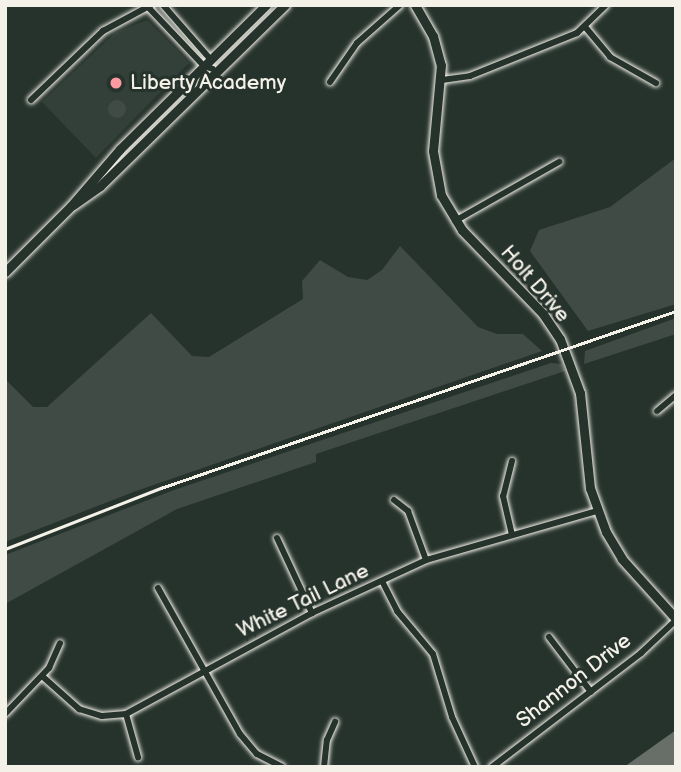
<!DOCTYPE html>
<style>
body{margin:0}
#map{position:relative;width:681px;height:772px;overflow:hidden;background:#26332d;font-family:"Balsamiq Sans",sans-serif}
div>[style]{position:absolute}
.built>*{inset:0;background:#333f39}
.green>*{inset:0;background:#414b45}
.round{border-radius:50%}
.water>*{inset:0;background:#676f68}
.roads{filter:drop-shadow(0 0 2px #f4f1e8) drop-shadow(0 0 2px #f4f1e8)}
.street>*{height:6px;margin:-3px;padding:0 3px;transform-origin:3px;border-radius:3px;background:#26332d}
.secondary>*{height:9px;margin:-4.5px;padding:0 4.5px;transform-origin:4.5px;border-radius:4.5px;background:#26332d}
.rail>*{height:2.5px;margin:-1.25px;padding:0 1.25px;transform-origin:1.25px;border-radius:1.25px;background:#f4f1e8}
.dots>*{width:19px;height:19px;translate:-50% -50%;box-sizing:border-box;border:4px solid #26332d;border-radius:50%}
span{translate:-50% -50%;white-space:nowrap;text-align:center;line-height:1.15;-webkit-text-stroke:6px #26332d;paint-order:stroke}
.poi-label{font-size:21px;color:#f4f1e8}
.left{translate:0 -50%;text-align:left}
.street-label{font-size:21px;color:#f4f1e8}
.frame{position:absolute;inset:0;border:7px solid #f4f1e8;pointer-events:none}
</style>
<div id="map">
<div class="built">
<div style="clip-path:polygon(147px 20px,189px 63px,96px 158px,42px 102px,115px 33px)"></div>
</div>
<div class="green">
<div class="round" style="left:108px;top:100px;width:18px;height:18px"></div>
<div style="clip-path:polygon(676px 158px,676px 304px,588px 331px,530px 251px,539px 230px,610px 207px)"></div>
<div style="clip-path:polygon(400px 246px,478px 327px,497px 334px,523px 334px,542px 351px,136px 491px,5px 542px,5px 379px,33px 407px,47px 407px,151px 313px,192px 356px,209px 357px,303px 299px,302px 281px,320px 260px,348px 277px,367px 280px,382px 270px)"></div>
<div style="clip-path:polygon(676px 318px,676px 334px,584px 364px,585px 351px)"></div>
<div style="clip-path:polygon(551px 363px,562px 364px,565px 371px,316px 454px,316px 462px,177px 509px,5px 604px,5px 555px,174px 490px)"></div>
</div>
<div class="water">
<div style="clip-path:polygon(676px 730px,676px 767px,624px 767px)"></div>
</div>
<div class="roads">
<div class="street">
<div style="left:163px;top:5px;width:74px;rotate:48.8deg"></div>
<div style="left:147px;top:6px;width:83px;rotate:46.5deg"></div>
<div style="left:204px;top:66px;width:9px;rotate:18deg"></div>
<div style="left:586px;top:28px;width:38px;rotate:50deg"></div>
<div style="left:610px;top:57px;width:53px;rotate:29.5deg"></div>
<div style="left:442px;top:80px;width:28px;rotate:-8deg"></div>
<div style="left:470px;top:76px;width:115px;rotate:-21.9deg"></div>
<div style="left:577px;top:33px;width:40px;rotate:-44deg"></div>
<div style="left:330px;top:82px;width:47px;rotate:-55.3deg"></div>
<div style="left:357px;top:43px;width:57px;rotate:-41.5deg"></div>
<div style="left:31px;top:100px;width:100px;rotate:-43.8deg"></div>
<div style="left:103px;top:31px;width:55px;rotate:-28.4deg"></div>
<div style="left:455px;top:221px;width:120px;rotate:-29.6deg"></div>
<div style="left:657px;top:411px;width:25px;rotate:-40deg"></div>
<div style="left:512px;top:461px;width:36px;rotate:104deg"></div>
<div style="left:503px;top:496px;width:40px;rotate:77deg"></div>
<div style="left:394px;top:500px;width:18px;rotate:38deg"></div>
<div style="left:408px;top:511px;width:52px;rotate:69.8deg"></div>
<div style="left:277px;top:538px;width:83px;rotate:65deg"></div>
<div style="left:382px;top:581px;width:34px;rotate:63deg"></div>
<div style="left:397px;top:611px;width:56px;rotate:50.1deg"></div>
<div style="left:433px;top:654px;width:66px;rotate:73.2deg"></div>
<div style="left:452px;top:717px;width:55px;rotate:65.3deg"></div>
<div style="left:158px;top:588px;width:167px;rotate:60.7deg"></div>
<div style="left:240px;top:734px;width:26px;rotate:50deg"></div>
<div style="left:257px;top:754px;width:28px;rotate:27deg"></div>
<div style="left:549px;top:637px;width:69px;rotate:52.6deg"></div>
<div style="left:42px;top:676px;width:50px;rotate:41.7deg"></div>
<div style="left:79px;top:709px;width:24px;rotate:17deg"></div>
<div style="left:102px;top:716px;width:24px;rotate:-5deg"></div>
<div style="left:126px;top:714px;width:212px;rotate:-28.5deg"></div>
<div style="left:312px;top:613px;width:126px;rotate:-24.9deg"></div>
<div style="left:426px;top:560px;width:178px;rotate:-16deg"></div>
<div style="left:5px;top:714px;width:64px;rotate:-46.3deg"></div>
<div style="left:49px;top:668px;width:27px;rotate:-66deg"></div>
<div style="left:126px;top:714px;width:45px;rotate:74.4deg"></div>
<div style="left:324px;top:767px;width:27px;rotate:-84deg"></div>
<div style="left:327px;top:740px;width:20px;rotate:-66deg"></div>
<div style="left:492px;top:767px;width:188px;rotate:-37.4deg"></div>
<div style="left:641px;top:653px;width:48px;rotate:-43.3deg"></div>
</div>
<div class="secondary">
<div style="left:415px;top:5px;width:36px;rotate:60deg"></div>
<div style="left:433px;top:36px;width:30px;rotate:75deg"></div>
<div style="left:441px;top:65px;width:86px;rotate:95.3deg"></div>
<div style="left:433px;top:151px;width:45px;rotate:79.7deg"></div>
<div style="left:441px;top:195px;width:41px;rotate:59deg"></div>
<div style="left:462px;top:230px;width:117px;rotate:46deg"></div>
<div style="left:543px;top:314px;width:30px;rotate:56deg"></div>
<div style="left:560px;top:339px;width:58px;rotate:69.7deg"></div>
<div style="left:580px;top:393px;width:96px;rotate:84deg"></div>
<div style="left:590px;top:488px;width:47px;rotate:70deg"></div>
<div style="left:606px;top:532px;width:31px;rotate:59deg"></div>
<div style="left:622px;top:559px;width:81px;rotate:48deg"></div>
<div style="left:73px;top:205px;width:33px;rotate:-35deg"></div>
<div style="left:100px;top:186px;width:259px;rotate:-44.4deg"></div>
<div style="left:5px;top:272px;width:93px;rotate:-45deg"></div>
<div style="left:71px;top:206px;width:75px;rotate:-49.3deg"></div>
<div style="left:120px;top:149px;width:205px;rotate:-44.6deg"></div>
</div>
</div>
<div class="rail">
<div style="left:5px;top:549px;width:168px;rotate:-21.4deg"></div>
<div style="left:161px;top:488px;width:545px;rotate:-18.97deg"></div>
</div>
<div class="dots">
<div style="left:116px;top:83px;background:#ff9aa2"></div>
</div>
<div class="poi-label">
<span class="left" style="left:130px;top:83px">Liberty Academy</span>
</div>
<div class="street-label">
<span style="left:535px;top:284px;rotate:49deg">Holt Drive</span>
<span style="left:303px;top:601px;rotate:-26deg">White Tail Lane</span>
<span style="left:574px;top:681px;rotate:-38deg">Shannon Drive</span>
</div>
<div class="frame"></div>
</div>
